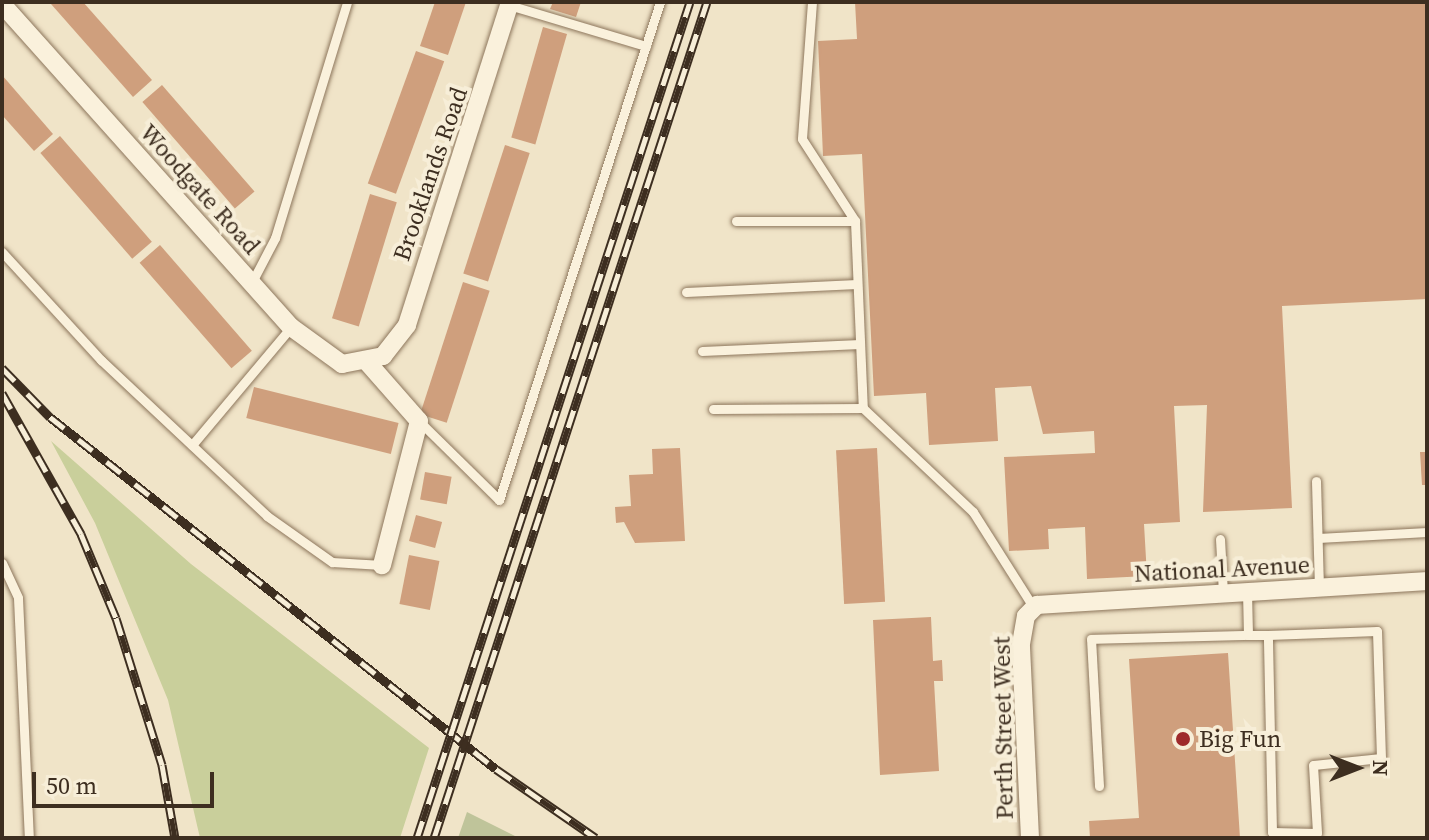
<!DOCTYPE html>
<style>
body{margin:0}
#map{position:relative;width:1429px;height:840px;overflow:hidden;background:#f0e4c8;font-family:"Source Serif 4",serif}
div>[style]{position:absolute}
.green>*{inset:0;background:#c9cf9b}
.cemetery>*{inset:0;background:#bfc49a}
.building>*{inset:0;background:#cf9f7d;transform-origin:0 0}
.roads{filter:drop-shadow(0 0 2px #8d765c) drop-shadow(0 0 2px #8d765c)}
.service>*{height:9px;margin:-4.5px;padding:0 4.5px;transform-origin:4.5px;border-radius:4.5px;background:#faf1dc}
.minor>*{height:18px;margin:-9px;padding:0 9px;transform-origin:9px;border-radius:9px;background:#faf1dc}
.rail>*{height:9px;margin-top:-4.5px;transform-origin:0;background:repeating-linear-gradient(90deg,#f7eed8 0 18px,#3d2e20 0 36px);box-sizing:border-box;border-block:2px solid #3d2e20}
.dots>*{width:22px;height:22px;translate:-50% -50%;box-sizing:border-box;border:4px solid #f7eed8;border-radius:50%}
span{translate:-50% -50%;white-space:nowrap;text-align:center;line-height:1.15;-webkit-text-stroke:8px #f7eed8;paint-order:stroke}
.street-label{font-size:24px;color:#3d2e20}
.poi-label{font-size:24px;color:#3d2e20}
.left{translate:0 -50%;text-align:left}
.frame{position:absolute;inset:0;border:4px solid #3d2e20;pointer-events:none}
.north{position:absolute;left:1317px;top:728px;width:80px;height:80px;-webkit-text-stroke:6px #f7eed8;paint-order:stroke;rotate:90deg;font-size:22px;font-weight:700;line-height:32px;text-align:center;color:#3d2e20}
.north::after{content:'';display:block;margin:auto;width:28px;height:36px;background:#3d2e20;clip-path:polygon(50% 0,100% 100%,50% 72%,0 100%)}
.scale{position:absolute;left:32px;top:772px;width:182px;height:36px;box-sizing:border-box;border:4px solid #3d2e20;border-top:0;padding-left:10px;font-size:24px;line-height:28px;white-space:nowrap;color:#3d2e20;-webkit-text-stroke:6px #f7eed8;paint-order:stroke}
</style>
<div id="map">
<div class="green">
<div style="clip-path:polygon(51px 441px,191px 564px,429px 748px,400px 838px,200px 838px,168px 700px,95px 523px)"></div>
</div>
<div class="cemetery">
<div style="clip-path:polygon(467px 812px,519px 838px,458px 838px)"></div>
</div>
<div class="building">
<div style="clip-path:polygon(83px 2px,152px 80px,133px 97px,51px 4px)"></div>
<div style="clip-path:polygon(435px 2px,466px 2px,448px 55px,420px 46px)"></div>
<div style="clip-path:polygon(553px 2px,581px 2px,576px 17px,550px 9px)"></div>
<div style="clip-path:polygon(855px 2px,1427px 2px,1427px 299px,1282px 306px,1292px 508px,1203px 512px,1207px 405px,1174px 406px,1180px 522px,1144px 524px,1147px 576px,1087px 579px,1085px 527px,1048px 529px,1049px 549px,1009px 551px,1004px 457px,1095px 453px,1094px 431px,1043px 434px,1031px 386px,995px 388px,998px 441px,929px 445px,926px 393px,874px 396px,862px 154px,823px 156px,818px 41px,857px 39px)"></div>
<div style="left:543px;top:27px;width:25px;height:115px;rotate:16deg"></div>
<div style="left:416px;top:51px;width:30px;height:141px;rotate:20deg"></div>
<div style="clip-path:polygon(2px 75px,53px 134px,34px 151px,2px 115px)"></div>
<div style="left:162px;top:85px;width:141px;height:26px;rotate:49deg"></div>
<div style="left:60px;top:136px;width:140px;height:26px;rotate:49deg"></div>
<div style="left:505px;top:145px;width:26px;height:135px;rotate:18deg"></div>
<div style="left:370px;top:194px;width:28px;height:130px;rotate:17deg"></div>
<div style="left:160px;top:245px;width:140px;height:27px;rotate:49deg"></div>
<div style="left:463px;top:282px;width:28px;height:139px;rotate:18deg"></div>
<div style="left:254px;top:387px;width:149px;height:32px;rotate:14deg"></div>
<div style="clip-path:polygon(680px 448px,685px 541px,635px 543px,624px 522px,616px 523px,615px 507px,631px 506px,629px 475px,653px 474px,652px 449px)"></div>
<div style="left:877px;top:448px;width:154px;height:41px;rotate:87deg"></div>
<div style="clip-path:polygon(1420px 452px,1427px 452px,1427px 485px,1422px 485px)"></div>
<div style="left:425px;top:472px;width:27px;height:28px;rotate:10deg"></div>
<div style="left:416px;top:515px;width:27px;height:27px;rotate:15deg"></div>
<div style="left:409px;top:555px;width:31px;height:50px;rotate:11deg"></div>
<div style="clip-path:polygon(931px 617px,933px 661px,942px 660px,943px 681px,934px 681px,939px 771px,880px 775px,873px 620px)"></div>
<div style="clip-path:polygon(1228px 653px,1240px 838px,1090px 838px,1089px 821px,1139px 818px,1129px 659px)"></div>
</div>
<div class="roads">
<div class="service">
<div style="left:812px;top:2px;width:137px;rotate:94.2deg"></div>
<div style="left:802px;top:139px;width:98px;rotate:57.1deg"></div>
<div style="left:509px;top:5px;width:143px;rotate:16.7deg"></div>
<div style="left:736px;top:221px;width:119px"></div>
<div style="left:855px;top:221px;width:187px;rotate:87.6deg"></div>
<div style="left:863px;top:408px;width:151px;rotate:43.4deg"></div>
<div style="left:973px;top:512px;width:114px;rotate:57.6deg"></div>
<div style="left:2px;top:252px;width:147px;rotate:47.5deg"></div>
<div style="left:101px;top:360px;width:228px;rotate:43.2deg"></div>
<div style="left:267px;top:516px;width:80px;rotate:35.3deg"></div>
<div style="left:332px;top:562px;width:50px;rotate:3.4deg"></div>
<div style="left:252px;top:282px;width:50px;rotate:-62.4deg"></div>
<div style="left:275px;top:238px;width:247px;rotate:-73deg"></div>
<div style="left:686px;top:292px;width:171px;rotate:-2.7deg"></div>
<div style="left:702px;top:351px;width:158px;rotate:-2.5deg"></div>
<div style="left:713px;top:409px;width:150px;rotate:-0.4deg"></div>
<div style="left:419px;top:421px;width:112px;rotate:44.6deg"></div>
<div style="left:499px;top:500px;width:523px;rotate:-72.08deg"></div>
<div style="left:192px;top:445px;width:154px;rotate:-50deg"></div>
<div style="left:1316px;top:481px;width:106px;rotate:88.4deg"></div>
<div style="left:1318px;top:538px;width:109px;rotate:-3.2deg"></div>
<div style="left:1220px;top:539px;width:54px;rotate:86.8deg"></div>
<div style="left:2px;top:563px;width:38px;rotate:65deg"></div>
<div style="left:18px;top:598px;width:240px;rotate:87.4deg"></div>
<div style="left:1247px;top:591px;width:44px;rotate:88.7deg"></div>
<div style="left:1248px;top:635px;width:20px"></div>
<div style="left:1268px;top:635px;width:109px;rotate:-2.1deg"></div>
<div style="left:1377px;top:631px;width:127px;rotate:88.2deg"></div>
<div style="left:1381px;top:758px;width:68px;rotate:174.1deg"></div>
<div style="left:1313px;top:765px;width:68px;rotate:86.6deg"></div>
<div style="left:1317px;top:833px;width:45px;rotate:-178.7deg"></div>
<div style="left:1272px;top:832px;width:197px;rotate:-91.2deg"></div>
<div style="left:1099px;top:786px;width:147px;rotate:-93.1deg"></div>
<div style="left:1091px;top:639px;width:157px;rotate:-1.5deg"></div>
</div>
<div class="minor">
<div style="left:2px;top:4px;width:433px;rotate:48.2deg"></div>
<div style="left:291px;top:327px;width:63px;rotate:36deg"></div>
<div style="left:342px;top:364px;width:42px;rotate:-11deg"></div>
<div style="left:383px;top:356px;width:39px;rotate:-52deg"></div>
<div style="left:407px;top:325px;width:339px;rotate:-72.3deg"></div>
<div style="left:368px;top:363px;width:77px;rotate:48.7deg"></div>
<div style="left:419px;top:421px;width:149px;rotate:104.4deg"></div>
<div style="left:1030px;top:838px;width:194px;rotate:-92.7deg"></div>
<div style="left:1021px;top:644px;width:28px;rotate:-80deg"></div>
<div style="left:1026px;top:616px;width:16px;rotate:-45deg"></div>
<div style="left:1037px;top:605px;width:391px;rotate:-3.5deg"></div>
</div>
</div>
<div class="rail">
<div style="left:2px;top:368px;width:69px;rotate:45.6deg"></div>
<div style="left:50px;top:417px;width:568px;rotate:38.28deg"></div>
<div style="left:496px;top:769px;width:121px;rotate:34.6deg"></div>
<div style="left:2px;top:393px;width:162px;rotate:60.7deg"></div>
<div style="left:81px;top:534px;width:91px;rotate:67.4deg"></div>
<div style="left:116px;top:618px;width:154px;rotate:72.6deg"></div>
<div style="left:162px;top:765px;width:74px;rotate:79.9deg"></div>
<div style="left:417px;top:838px;width:879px;rotate:-71.92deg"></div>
<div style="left:434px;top:838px;width:879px;rotate:-71.92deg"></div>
</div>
<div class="dots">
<div style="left:1183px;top:739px;background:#9e2a2b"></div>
</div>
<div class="street-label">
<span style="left:430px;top:174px;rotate:-71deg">Brooklands Road</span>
<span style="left:200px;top:189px;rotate:48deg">Woodgate Road</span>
<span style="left:1222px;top:569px;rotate:-3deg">National Avenue</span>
<span style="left:1003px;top:728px;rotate:-91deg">Perth Street West</span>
</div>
<div class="poi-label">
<span class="left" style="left:1199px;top:739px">Big Fun</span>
</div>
<div class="frame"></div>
<div class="north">N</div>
<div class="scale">50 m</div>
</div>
